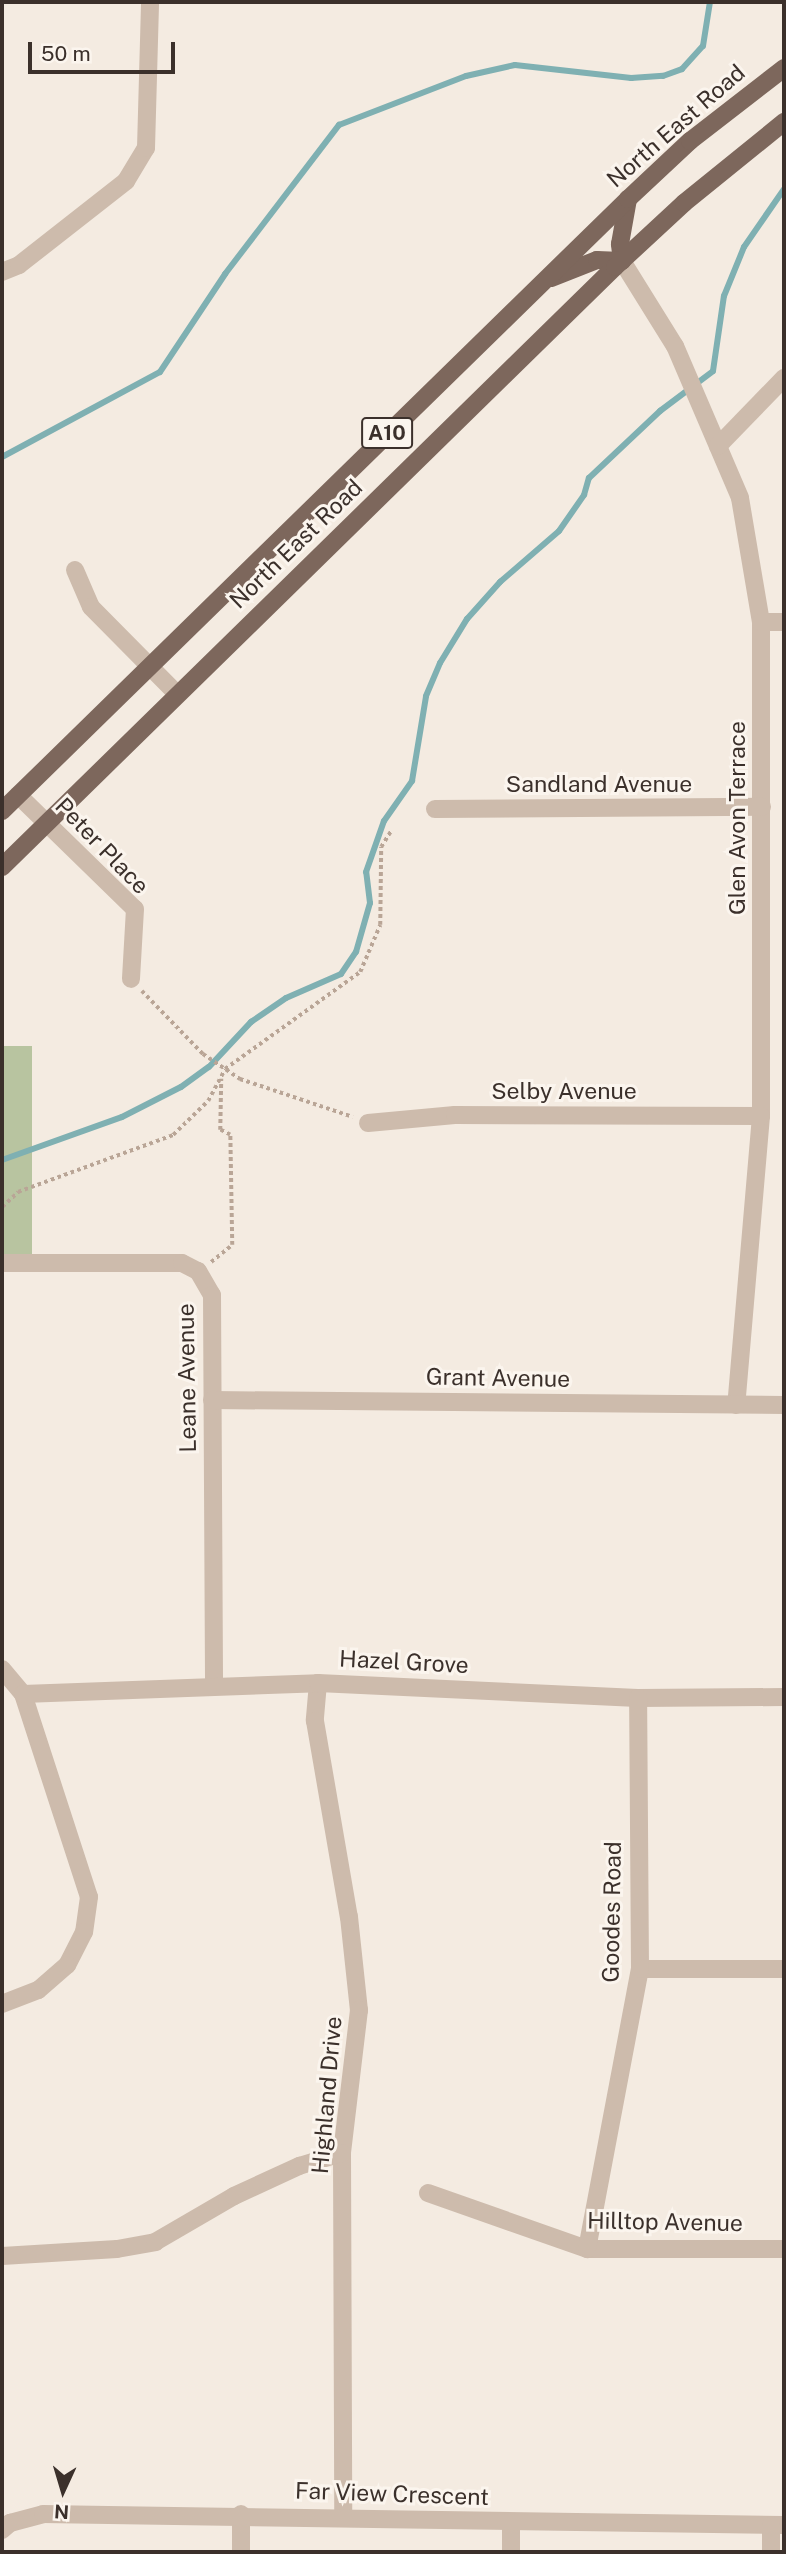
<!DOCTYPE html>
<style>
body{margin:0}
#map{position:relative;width:786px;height:2554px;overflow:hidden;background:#f4ebe1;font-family:"Public Sans",sans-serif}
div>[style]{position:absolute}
.green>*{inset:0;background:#b8c4a0;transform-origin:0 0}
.stream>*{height:6px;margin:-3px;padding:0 3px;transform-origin:3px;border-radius:3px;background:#7fb0b2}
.path>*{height:3.5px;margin-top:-1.75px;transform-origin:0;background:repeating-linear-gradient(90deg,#b9a596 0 3.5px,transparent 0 7px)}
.minor>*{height:18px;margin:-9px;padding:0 9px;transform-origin:9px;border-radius:9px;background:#cdbbac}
.major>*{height:18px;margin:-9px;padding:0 9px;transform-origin:9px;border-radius:9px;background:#7d675c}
span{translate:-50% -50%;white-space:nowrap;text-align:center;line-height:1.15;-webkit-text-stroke:6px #fbf5ee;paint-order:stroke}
.shield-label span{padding:2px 5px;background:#fbf5ee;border:2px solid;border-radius:5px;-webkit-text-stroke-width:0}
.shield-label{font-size:21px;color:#3b302b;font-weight:700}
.street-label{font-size:23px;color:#3b302b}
.frame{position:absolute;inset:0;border:4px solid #3b302b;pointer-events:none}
.north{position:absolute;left:28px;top:2456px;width:70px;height:70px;-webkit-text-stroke:5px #fbf5ee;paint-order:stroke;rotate:184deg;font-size:19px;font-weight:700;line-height:28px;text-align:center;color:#3b302b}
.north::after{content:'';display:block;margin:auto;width:24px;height:32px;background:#3b302b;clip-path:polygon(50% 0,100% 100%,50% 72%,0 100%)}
.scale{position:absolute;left:28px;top:42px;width:147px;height:32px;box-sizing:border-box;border:4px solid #3b302b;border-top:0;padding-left:9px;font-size:21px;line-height:24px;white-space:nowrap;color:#3b302b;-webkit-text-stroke:5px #fbf5ee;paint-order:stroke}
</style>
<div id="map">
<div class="green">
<div style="left:32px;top:1046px;width:216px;height:37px;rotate:90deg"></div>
</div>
<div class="stream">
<div style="left:2px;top:457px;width:179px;rotate:-28.3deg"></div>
<div style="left:160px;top:372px;width:118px;rotate:-56.4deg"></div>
<div style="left:225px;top:274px;width:188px;rotate:-52.6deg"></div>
<div style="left:339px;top:125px;width:136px;rotate:-21.1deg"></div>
<div style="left:466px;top:76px;width:50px;rotate:-12.7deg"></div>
<div style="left:515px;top:65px;width:117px;rotate:6.4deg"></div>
<div style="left:631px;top:78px;width:32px;rotate:-4deg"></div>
<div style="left:663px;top:76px;width:20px;rotate:-20deg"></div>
<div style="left:682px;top:69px;width:31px;rotate:-48deg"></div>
<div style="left:703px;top:46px;width:45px;rotate:-81deg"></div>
<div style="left:2px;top:1160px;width:127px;rotate:-19.7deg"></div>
<div style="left:122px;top:1117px;width:66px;rotate:-27deg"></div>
<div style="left:181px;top:1087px;width:34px;rotate:-36deg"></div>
<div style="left:209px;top:1067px;width:62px;rotate:-47deg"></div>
<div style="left:251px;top:1022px;width:42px;rotate:-34.4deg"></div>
<div style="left:286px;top:998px;width:60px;rotate:-23.6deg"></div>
<div style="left:341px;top:974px;width:27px;rotate:-56deg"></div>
<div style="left:356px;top:952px;width:51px;rotate:-74.1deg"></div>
<div style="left:370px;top:903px;width:31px;rotate:-97deg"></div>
<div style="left:366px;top:872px;width:54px;rotate:-70.6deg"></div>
<div style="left:384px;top:821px;width:49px;rotate:-55deg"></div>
<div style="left:412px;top:781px;width:86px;rotate:-80.6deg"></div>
<div style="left:426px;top:696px;width:36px;rotate:-67deg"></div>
<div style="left:440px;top:663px;width:52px;rotate:-58.5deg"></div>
<div style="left:467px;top:619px;width:50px;rotate:-48.3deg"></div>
<div style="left:500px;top:582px;width:78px;rotate:-40.8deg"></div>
<div style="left:559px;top:531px;width:44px;rotate:-55.2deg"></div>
<div style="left:584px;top:495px;width:18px;rotate:-74deg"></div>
<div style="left:589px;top:478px;width:98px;rotate:-43.3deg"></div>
<div style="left:660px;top:411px;width:66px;rotate:-37deg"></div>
<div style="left:713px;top:371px;width:76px;rotate:-81.7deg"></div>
<div style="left:724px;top:296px;width:53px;rotate:-67.8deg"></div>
<div style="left:744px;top:247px;width:70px;rotate:-55.4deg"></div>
</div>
<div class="path">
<div style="left:142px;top:991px;width:88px;rotate:45.9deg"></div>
<div style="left:203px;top:1054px;width:45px;rotate:34deg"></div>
<div style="left:240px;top:1079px;width:119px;rotate:18.6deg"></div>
<div style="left:2px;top:1207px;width:22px;rotate:-43deg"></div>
<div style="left:18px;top:1192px;width:165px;rotate:-20.2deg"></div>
<div style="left:173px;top:1135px;width:49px;rotate:-44.2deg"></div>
<div style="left:208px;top:1101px;width:36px;rotate:-62deg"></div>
<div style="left:225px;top:1069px;width:166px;rotate:-35.7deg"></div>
<div style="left:360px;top:972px;width:51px;rotate:-66.9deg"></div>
<div style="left:380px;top:925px;width:78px;rotate:-89.3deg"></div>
<div style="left:381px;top:847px;width:19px;rotate:-58deg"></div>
<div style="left:211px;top:1262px;width:27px;rotate:-39deg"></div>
<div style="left:232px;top:1245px;width:110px;rotate:-91deg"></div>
<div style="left:230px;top:1135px;width:11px;rotate:-153deg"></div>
<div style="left:220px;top:1130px;width:51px;rotate:-88.9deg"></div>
</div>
<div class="minor">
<div style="left:622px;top:261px;width:100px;rotate:58.1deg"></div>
<div style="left:675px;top:346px;width:165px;rotate:66.8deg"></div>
<div style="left:740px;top:498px;width:126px;rotate:80.4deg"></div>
<div style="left:761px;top:622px;width:494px;rotate:90deg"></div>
<div style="left:761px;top:1116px;width:290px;rotate:94.9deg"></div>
<div style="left:2px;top:272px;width:18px;rotate:-22deg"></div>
<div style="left:19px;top:265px;width:136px;rotate:-38.1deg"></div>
<div style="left:126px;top:181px;width:39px;rotate:-59deg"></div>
<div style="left:146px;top:148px;width:146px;rotate:-88.4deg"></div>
<div style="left:718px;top:446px;width:95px;rotate:-45.9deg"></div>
<div style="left:75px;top:570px;width:40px;rotate:66.6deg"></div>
<div style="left:91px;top:607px;width:122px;rotate:45.3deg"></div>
<div style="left:761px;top:622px;width:23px"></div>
<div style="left:18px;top:795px;width:163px;rotate:44.3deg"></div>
<div style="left:135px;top:909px;width:70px;rotate:93.3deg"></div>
<div style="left:435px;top:809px;width:327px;rotate:-0.4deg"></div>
<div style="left:368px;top:1123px;width:87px;rotate:-5.3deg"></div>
<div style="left:455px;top:1115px;width:306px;rotate:0.2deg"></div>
<div style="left:2px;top:1263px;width:180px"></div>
<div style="left:182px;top:1263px;width:18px;rotate:27deg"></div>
<div style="left:198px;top:1271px;width:28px;rotate:60deg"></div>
<div style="left:212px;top:1295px;width:390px;rotate:89.7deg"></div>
<div style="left:212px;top:1400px;width:572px;rotate:0.5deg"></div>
<div style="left:2px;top:1669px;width:33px;rotate:50deg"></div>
<div style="left:23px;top:1694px;width:213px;rotate:72deg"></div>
<div style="left:89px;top:1897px;width:35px;rotate:98deg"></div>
<div style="left:84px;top:1932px;width:37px;rotate:117deg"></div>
<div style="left:67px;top:1965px;width:38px;rotate:139deg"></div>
<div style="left:38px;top:1990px;width:39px;rotate:159deg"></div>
<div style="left:318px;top:1683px;width:38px;rotate:95deg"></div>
<div style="left:315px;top:1721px;width:199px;rotate:80.2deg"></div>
<div style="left:349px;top:1917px;width:94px;rotate:83.9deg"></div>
<div style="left:359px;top:2010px;width:144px;rotate:96.8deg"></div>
<div style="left:342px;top:2153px;width:363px;rotate:89.8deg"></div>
<div style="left:23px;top:1694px;width:295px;rotate:-2.1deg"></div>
<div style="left:318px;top:1683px;width:320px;rotate:2.7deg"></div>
<div style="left:638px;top:1698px;width:146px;rotate:-0.4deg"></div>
<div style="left:640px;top:1969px;width:144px"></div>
<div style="left:428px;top:2193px;width:169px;rotate:19.4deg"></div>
<div style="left:587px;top:2249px;width:197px"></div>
<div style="left:587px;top:2249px;width:285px;rotate:-79.3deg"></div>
<div style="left:640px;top:1969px;width:271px;rotate:-90.4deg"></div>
<div style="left:2px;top:2256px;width:115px;rotate:-3.5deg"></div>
<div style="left:117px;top:2249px;width:39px;rotate:-10deg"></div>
<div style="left:155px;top:2242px;width:91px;rotate:-30.2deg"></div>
<div style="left:234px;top:2196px;width:72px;rotate:-24.8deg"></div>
<div style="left:299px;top:2166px;width:45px;rotate:-16.8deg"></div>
<div style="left:241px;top:2514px;width:38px;rotate:90deg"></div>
<div style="left:511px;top:2524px;width:28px;rotate:90deg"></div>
<div style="left:2px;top:2530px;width:11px;rotate:-41deg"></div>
<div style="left:10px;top:2523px;width:34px;rotate:-15deg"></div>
<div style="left:43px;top:2514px;width:741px;rotate:0.85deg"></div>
<div style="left:771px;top:2552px;width:27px;rotate:-90deg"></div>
</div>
<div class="major">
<div style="left:622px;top:261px;width:17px;rotate:-97deg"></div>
<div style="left:620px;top:244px;width:46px;rotate:-79.9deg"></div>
<div style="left:551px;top:278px;width:49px;rotate:-21.4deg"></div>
<div style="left:597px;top:260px;width:25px;rotate:2deg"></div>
<div style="left:2px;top:811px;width:875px;rotate:-44.35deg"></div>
<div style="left:628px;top:199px;width:85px;rotate:-43.1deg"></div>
<div style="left:690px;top:141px;width:119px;rotate:-37.8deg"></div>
<div style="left:2px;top:867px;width:858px;rotate:-44.39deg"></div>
<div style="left:615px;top:267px;width:94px;rotate:-42.8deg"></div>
<div style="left:684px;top:203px;width:129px;rotate:-39deg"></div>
</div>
<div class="shield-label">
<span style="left:387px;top:433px">A10</span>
</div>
<div class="street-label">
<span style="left:676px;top:126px;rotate:-41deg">North East Road</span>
<span style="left:296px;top:544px;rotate:-44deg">North East Road</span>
<span style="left:599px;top:784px">Sandland Avenue</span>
<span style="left:737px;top:818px;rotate:-90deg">Glen Avon Terrace</span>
<span style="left:102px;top:846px;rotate:46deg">Peter Place</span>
<span style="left:564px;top:1091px">Selby Avenue</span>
<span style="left:187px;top:1378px;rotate:-91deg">Leane Avenue</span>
<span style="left:498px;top:1378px;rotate:1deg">Grant Avenue</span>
<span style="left:404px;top:1662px;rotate:3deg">Hazel Grove</span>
<span style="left:612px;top:1912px;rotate:-89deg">Goodes Road</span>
<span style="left:327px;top:2095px;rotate:-85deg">Highland Drive</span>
<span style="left:665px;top:2222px;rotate:1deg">Hilltop Avenue</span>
<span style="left:392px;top:2494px;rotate:2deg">Far View Crescent</span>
</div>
<div class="frame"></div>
<div class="north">N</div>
<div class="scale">50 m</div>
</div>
